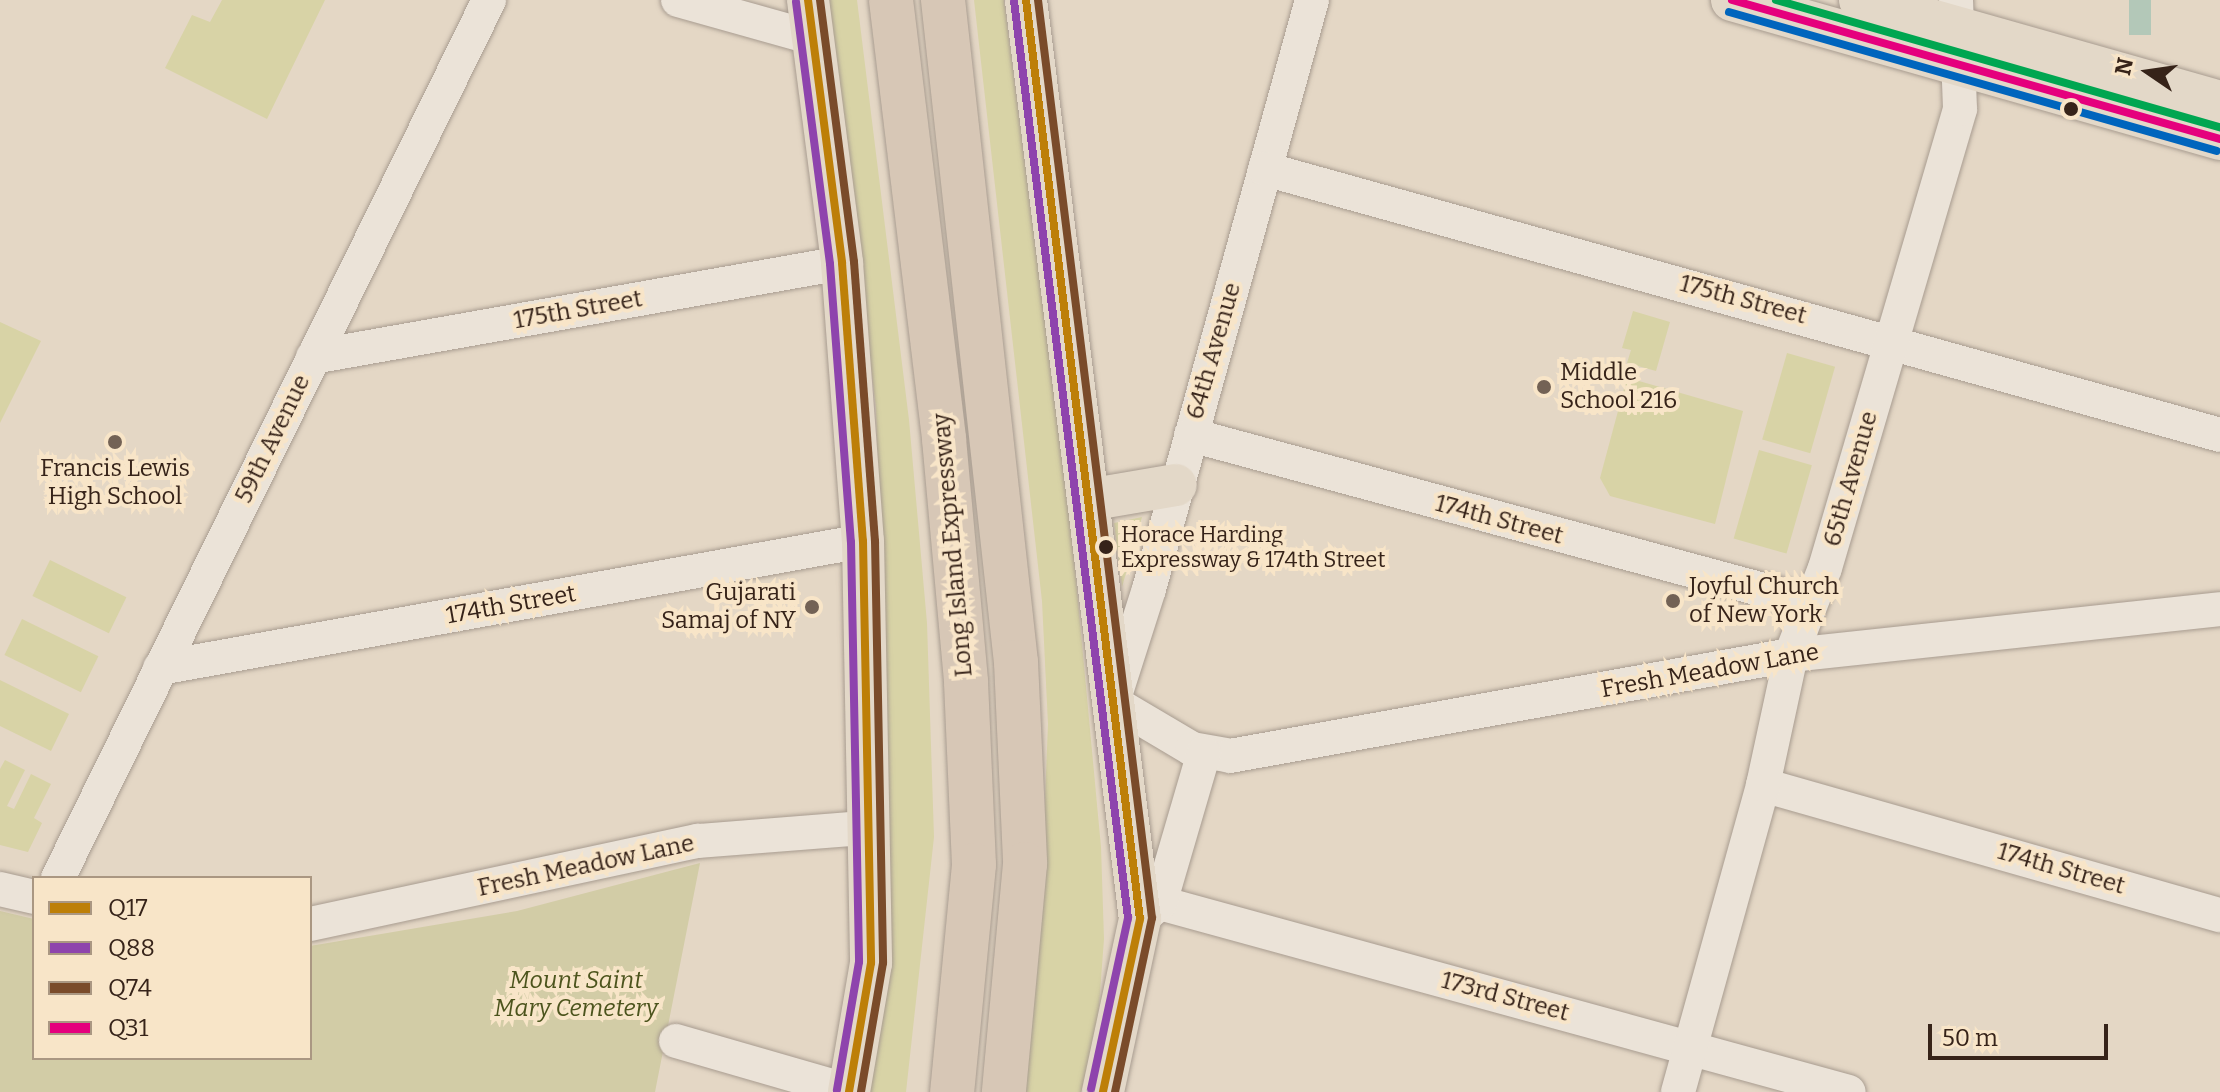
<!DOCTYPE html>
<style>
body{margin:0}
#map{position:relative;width:2220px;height:1092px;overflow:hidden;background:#e4d7c5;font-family:Bitter,serif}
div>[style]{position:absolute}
.green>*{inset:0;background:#d8d3a6;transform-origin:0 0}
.cemetery>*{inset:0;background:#d2cca6}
.water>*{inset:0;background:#b3c8b8;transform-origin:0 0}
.roads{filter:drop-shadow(0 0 2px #a89c90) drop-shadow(0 0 2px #a89c90)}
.minor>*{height:34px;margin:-17px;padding:0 17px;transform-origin:17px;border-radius:17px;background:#ebe3d8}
.major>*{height:42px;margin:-21px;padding:0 21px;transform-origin:21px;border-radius:21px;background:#e3d8c8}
.highway>*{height:44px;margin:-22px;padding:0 22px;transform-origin:22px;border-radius:22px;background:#d7c7b6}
.bus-1>*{height:8px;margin:-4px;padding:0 4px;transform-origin:4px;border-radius:4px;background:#bd7f08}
.bus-2>*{height:8px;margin:-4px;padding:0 4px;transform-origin:4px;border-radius:4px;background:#8e44ad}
.bus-3>*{height:8px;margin:-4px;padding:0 4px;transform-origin:4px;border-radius:4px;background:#7a4b2a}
.bus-4>*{height:8px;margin:-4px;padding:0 4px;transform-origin:4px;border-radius:4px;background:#e5007d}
.bus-5>*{height:8px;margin:-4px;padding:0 4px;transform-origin:4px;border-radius:4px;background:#0065bd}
.bus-6>*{height:8px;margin:-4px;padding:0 4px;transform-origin:4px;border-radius:4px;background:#00a651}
.dots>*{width:22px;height:22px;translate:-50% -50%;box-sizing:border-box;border:4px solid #f8e5c8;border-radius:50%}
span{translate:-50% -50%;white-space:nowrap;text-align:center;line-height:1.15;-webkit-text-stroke:8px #f8e5c8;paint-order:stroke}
.bus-label{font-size:22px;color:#362319}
.left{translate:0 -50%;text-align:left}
.street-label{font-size:24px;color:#362319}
.poi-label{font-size:24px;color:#362319}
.right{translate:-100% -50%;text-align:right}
.park-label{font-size:24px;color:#4c541d;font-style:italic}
.legend{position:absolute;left:32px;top:876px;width:280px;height:184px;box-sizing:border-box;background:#f8e5c8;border:2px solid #aa9782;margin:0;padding:10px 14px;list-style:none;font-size:24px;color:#362319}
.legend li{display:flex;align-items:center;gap:16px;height:40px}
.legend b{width:40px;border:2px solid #aa9782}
.north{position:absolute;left:2108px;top:32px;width:80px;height:80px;-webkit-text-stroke:6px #f8e5c8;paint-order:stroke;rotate:283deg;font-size:22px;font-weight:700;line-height:32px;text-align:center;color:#362319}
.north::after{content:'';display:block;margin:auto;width:28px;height:36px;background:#362319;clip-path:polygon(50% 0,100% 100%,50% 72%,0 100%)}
.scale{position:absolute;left:1928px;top:1024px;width:180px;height:36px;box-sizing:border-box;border:4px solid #362319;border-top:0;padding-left:10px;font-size:24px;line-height:28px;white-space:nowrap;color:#362319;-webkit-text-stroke:6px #f8e5c8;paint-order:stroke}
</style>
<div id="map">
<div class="green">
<div style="clip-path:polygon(222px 0,325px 0,267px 119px,165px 68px,192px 15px,210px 22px)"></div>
<div style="clip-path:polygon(826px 0,857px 0,909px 420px,927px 623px,934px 837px,906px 1092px,868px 1092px,886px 754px,876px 408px)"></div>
<div style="clip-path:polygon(974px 0,1004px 0,1070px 516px,1101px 847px,1104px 939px,1097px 1032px,1083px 1092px,1020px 1092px,1040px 925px,1048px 724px,1042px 601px)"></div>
<div style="clip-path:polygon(1633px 311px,1670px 322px,1656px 371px,1627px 363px,1631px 350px,1622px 348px)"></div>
<div style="clip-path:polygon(0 322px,41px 341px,0 423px)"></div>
<div style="left:1787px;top:353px;width:50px;height:90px;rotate:16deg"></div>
<div style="clip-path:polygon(1632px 379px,1743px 411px,1715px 524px,1610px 496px,1600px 478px,1625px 385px)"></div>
<div style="left:1759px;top:450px;width:55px;height:92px;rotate:16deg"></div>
<div style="clip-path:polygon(1142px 517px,1122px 587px,1114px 523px)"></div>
<div style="left:50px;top:560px;width:85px;height:40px;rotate:26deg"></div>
<div style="left:22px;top:619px;width:85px;height:40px;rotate:26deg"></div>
<div style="clip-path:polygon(0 680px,69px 714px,51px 751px,0 726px)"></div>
<div style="clip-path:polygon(5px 760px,25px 770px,7px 806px,14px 809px,31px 774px,51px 784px,34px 818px,42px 823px,28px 852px,0 845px,0 769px)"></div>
</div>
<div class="cemetery">
<div style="clip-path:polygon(700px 863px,655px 1092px,0 1092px,0 911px,34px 919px,34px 1058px,310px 1058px,310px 946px,517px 911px)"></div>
</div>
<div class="water">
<div style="left:2129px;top:0;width:22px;height:35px"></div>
</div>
<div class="roads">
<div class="minor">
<div style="left:678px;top:0;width:140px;rotate:15.7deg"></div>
<div style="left:1312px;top:0;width:611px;rotate:105.47deg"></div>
<div style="left:1149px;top:589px;width:119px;rotate:107.7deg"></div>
<div style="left:1113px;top:702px;width:92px;rotate:30.7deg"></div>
<div style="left:1192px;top:749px;width:39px;rotate:10deg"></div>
<div style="left:1230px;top:756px;width:570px;rotate:-10.21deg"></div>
<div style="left:1791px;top:655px;width:431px;rotate:-6.1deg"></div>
<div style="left:1265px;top:169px;width:991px;rotate:15.56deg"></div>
<div style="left:313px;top:357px;width:537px;rotate:-10.08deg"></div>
<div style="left:1191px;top:435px;width:639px;rotate:15.15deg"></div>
<div style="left:160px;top:668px;width:714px;rotate:-10.24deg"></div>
<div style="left:1763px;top:785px;width:475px;rotate:15.9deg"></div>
<div style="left:58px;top:878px;width:978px;rotate:-63.85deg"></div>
<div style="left:0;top:889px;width:35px;rotate:13deg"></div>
<div style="left:1160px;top:903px;width:714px;rotate:15.34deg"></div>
<div style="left:1142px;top:918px;width:23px;rotate:-40deg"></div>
<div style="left:1160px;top:903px;width:156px;rotate:-73.7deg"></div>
<div style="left:310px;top:924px;width:397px;rotate:-12.1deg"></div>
<div style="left:698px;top:841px;width:168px;rotate:-4.5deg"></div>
<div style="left:676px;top:1041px;width:180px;rotate:16.1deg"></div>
<div style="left:1678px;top:1092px;width:319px;rotate:-74.5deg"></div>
<div style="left:1763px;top:785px;width:133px;rotate:-77.8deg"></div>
<div style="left:1791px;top:655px;width:93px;rotate:-68.7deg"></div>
<div style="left:1825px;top:568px;width:478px;rotate:-73.6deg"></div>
<div style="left:1960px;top:109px;width:109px;rotate:-92.1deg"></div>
</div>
<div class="major">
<div style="left:808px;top:0;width:265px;rotate:82.6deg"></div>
<div style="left:842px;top:263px;width:279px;rotate:85.7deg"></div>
<div style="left:863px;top:541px;width:422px;rotate:88.9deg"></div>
<div style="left:871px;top:963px;width:131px;rotate:99.7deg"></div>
<div style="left:1026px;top:0;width:926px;rotate:82.93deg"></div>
<div style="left:1140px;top:919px;width:177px;rotate:102.1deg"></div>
<div style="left:1732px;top:0;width:507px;rotate:15.9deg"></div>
<div style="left:1860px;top:0;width:374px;rotate:15.8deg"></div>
<div style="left:1088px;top:500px;width:89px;rotate:-9.7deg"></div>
</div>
<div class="highway">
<div style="left:891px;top:0;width:442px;rotate:83.1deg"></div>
<div style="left:944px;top:439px;width:244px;rotate:84.8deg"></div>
<div style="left:966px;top:682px;width:183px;rotate:87.5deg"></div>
<div style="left:974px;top:865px;width:228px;rotate:95.5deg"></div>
<div style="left:943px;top:0;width:666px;rotate:83.71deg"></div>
<div style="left:1016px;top:662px;width:202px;rotate:87.4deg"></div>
<div style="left:1025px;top:864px;width:229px;rotate:95.3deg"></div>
</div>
</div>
<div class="bus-1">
<div style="left:808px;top:0;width:265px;rotate:82.6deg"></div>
<div style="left:842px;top:263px;width:279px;rotate:85.7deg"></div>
<div style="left:863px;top:541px;width:422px;rotate:88.9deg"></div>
<div style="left:871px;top:963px;width:131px;rotate:99.7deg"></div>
<div style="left:1026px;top:0;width:926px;rotate:82.93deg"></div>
<div style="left:1140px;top:919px;width:177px;rotate:102.1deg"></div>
</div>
<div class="bus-2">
<div style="left:1014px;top:1px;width:924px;rotate:82.91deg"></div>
<div style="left:1128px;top:918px;width:175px;rotate:102.2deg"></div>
<div style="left:796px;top:2px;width:264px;rotate:82.6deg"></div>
<div style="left:830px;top:264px;width:279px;rotate:85.7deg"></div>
<div style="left:851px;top:542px;width:420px;rotate:88.9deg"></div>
<div style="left:859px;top:962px;width:130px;rotate:99.8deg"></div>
</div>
<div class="bus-3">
<div style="left:820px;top:0;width:264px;rotate:82.6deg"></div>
<div style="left:854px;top:262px;width:280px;rotate:85.7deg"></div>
<div style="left:875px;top:541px;width:422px;rotate:88.9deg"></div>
<div style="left:883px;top:963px;width:131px;rotate:99.7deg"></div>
<div style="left:1038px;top:0;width:925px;rotate:82.92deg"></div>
<div style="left:1152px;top:918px;width:178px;rotate:102deg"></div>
</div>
<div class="bus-4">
<div style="left:1732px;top:0;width:507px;rotate:15.9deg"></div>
</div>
<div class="bus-5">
<div style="left:1729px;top:12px;width:507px;rotate:15.9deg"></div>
</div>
<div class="bus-6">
<div style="left:1776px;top:0;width:462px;rotate:16deg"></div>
</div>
<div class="dots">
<div style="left:2071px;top:109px;background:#362319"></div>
<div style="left:1544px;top:387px;background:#736255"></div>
<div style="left:115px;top:442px;background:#736255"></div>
<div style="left:1106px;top:547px;background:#362319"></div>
<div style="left:1673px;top:601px;background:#736255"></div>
<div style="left:812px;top:607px;background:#736255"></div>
</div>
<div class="bus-label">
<span class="left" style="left:1121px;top:547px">Horace Harding<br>Expressway &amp; 174th Street</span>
</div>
<div class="street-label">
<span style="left:1743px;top:300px;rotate:15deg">175th Street</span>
<span style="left:578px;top:310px;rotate:-10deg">175th Street</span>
<span style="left:1214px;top:351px;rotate:-74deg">64th Avenue</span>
<span style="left:273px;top:439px;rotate:-64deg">59th Avenue</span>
<span style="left:1851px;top:479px;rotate:-74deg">65th Avenue</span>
<span style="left:1499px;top:520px;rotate:15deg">174th Street</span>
<span style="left:953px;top:545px;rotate:-95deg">Long Island Expressway</span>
<span style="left:511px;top:605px;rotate:-10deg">174th Street</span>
<span style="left:1710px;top:671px;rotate:-10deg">Fresh Meadow Lane</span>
<span style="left:586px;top:866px;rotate:-12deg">Fresh Meadow Lane</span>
<span style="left:2061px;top:869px;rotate:16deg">174th Street</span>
<span style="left:1505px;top:997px;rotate:15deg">173rd Street</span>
</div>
<div class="poi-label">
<span class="left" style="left:1560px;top:387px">Middle<br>School 216</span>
<span style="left:115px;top:483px">Francis Lewis<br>High School</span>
<span class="left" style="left:1689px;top:601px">Joyful Church<br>of New York</span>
<span class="right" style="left:796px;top:607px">Gujarati<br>Samaj of NY</span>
</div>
<div class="park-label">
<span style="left:576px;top:995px">Mount Saint<br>Mary Cemetery</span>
</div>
<ul class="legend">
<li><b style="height:10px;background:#bd7f08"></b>Q17</li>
<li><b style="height:10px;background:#8e44ad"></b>Q88</li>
<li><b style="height:10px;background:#7a4b2a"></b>Q74</li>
<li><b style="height:10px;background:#e5007d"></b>Q31</li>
</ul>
<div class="north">N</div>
<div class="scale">50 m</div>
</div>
